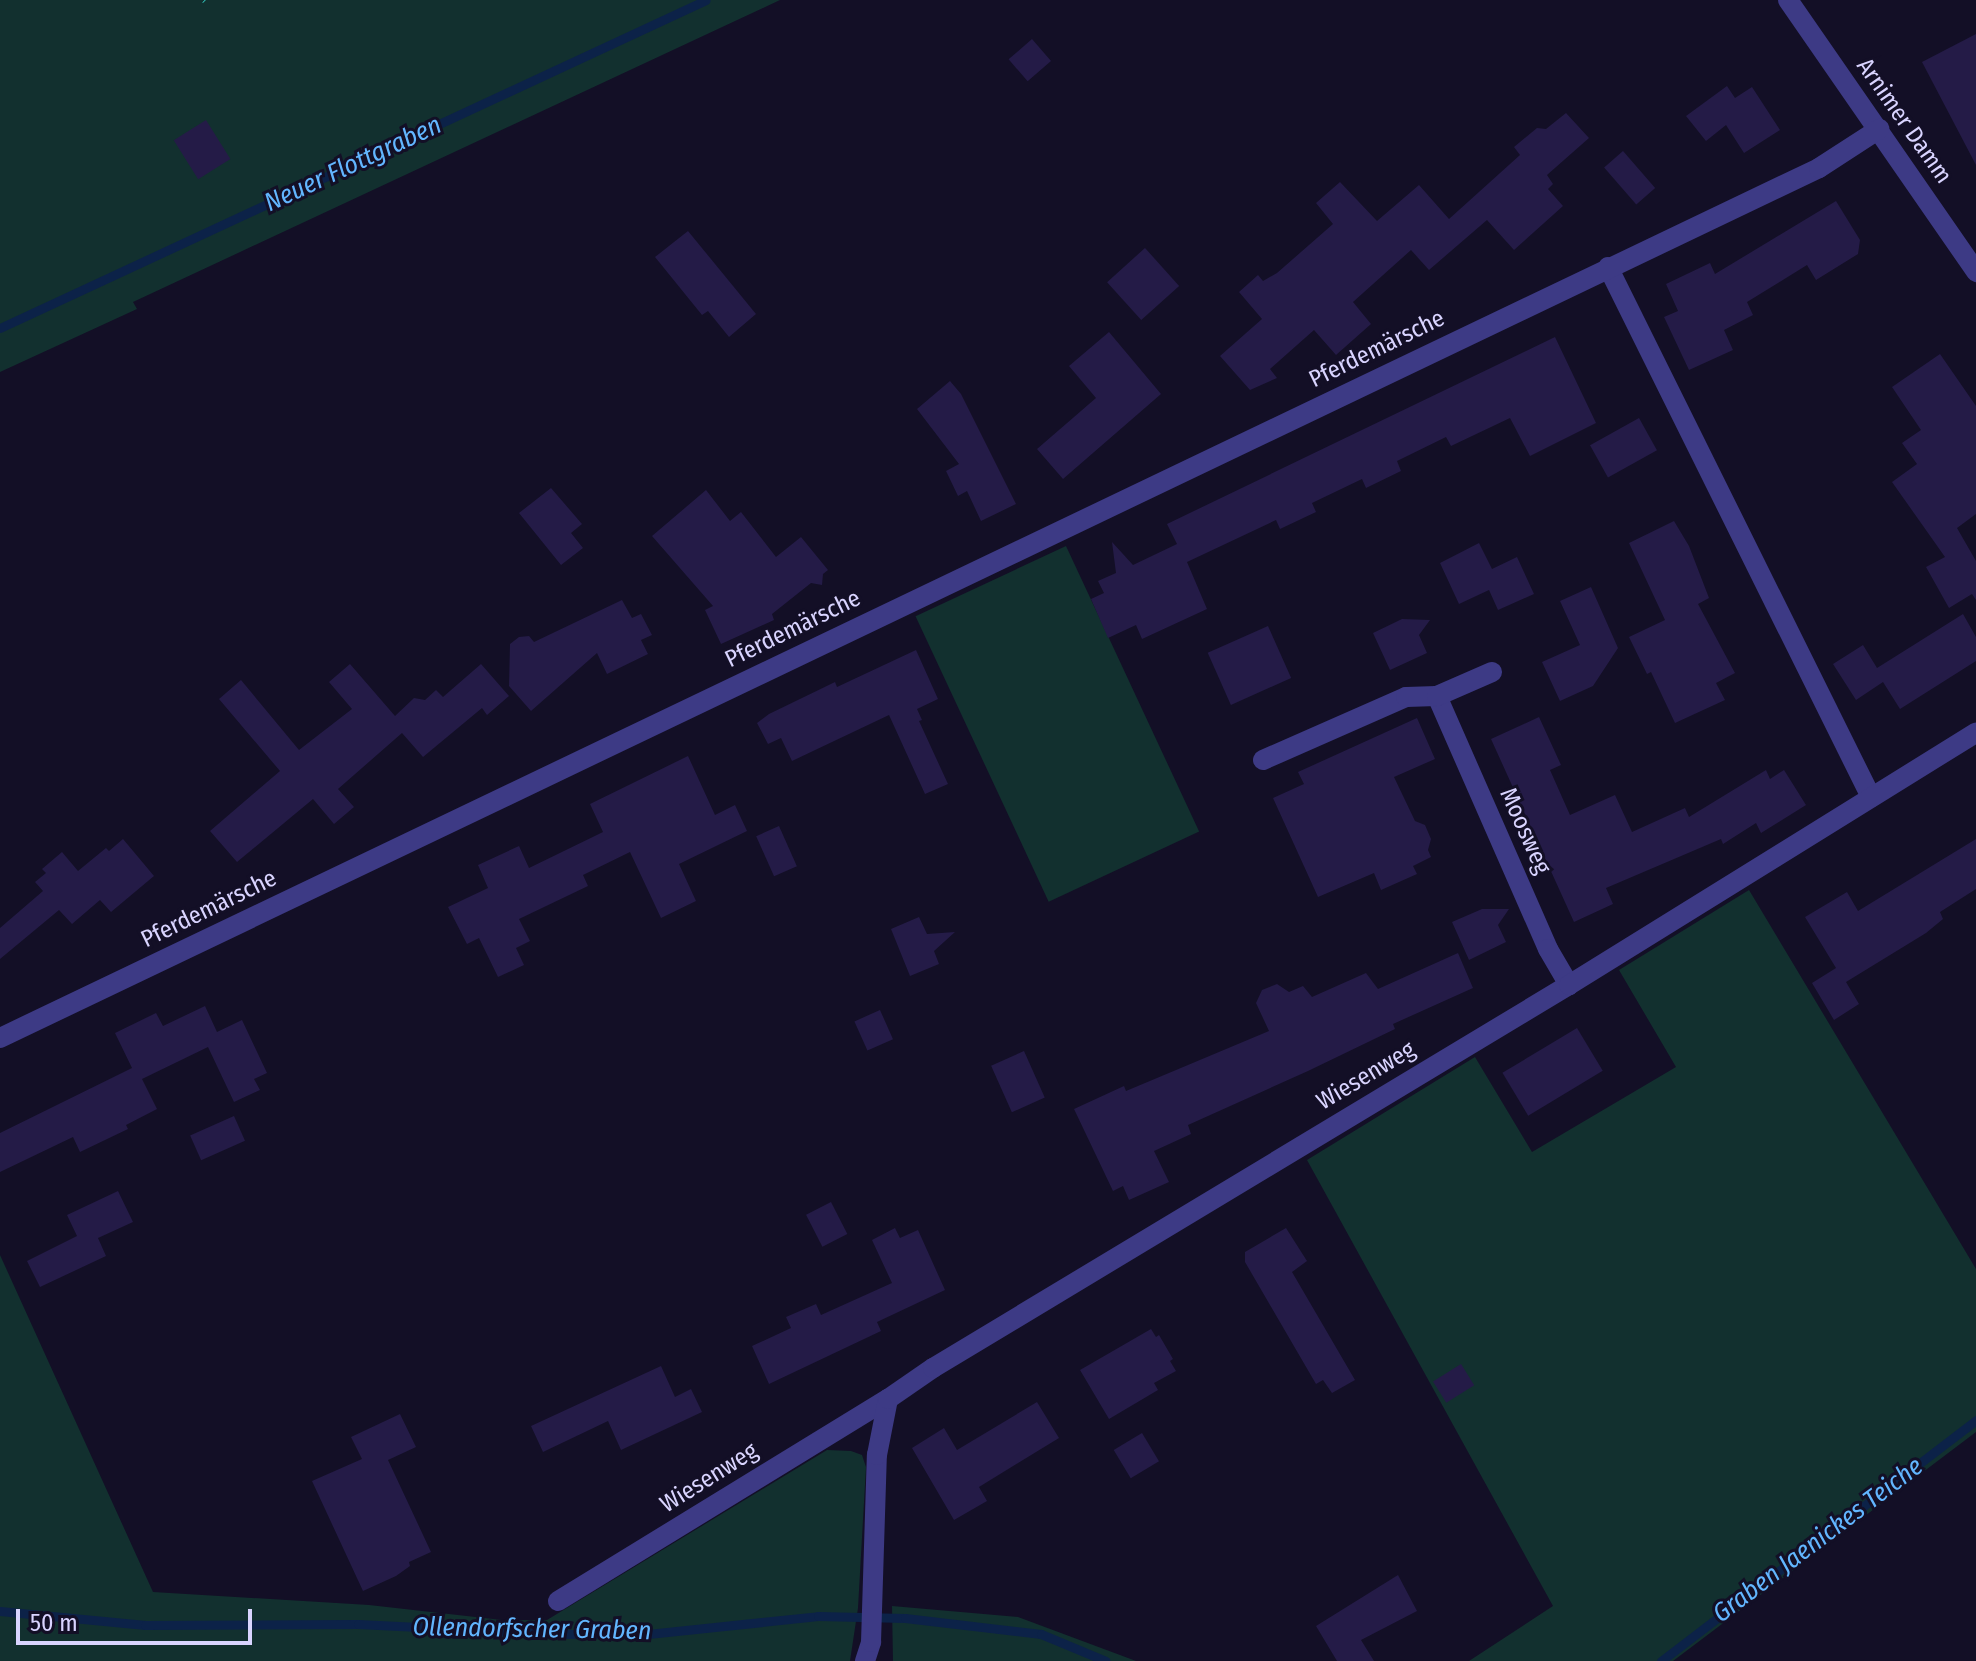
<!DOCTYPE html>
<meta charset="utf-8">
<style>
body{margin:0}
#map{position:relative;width:1976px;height:1661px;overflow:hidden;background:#130f26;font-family:"Fira Sans Condensed",sans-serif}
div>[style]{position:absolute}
.green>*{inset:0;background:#12302f;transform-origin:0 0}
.stream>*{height:9px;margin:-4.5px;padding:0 4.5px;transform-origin:4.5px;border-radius:4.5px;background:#0c2248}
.building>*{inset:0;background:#241b47;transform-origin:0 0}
.path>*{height:5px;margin-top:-2.5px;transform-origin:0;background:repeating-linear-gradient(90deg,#2fb8b0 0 4px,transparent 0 10px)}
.minor>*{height:20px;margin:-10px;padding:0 10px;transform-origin:10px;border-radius:10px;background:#3d3a85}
span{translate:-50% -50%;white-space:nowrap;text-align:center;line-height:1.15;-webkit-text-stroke:6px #130f26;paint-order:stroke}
.street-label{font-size:24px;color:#d9d4ff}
.water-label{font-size:26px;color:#62b6ff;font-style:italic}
.scale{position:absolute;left:16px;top:1609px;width:236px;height:36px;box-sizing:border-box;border:4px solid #d9d4ff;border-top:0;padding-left:10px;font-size:24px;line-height:28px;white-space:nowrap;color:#d9d4ff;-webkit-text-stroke:6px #130f26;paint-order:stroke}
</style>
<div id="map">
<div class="green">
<div style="clip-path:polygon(0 0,780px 0,133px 302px,137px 309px,0 372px)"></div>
<div style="left:1066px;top:546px;width:315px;height:166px;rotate:65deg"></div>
<div style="clip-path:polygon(1749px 890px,1976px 1269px,1976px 1432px,1673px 1661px,1469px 1661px,1553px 1606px,1307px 1160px,1475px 1057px,1532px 1152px,1676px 1067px,1619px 970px)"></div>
<div style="clip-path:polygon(0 1255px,153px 1592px,369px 1605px,502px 1620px,547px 1620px,827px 1450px,851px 1451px,862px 1455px,866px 1467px,858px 1608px,850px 1661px,0 1661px)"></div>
<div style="clip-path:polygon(892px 1606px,1018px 1617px,1136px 1661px,893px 1661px)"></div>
</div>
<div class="stream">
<div style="left:0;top:328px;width:778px;rotate:-24.92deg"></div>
<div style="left:0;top:1611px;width:146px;rotate:5.5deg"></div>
<div style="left:145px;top:1625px;width:213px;rotate:-0.3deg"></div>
<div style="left:358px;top:1624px;width:206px;rotate:2.8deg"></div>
<div style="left:564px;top:1634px;width:84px"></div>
<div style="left:648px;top:1634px;width:171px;rotate:-6deg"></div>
<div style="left:818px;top:1616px;width:87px;rotate:1.3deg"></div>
<div style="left:905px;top:1618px;width:137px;rotate:6.7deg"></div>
<div style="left:1041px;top:1634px;width:70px;rotate:22.6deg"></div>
<div style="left:1661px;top:1661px;width:397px;rotate:-37.4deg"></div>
</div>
<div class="building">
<div style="clip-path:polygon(1976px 34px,1976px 165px,1922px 62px)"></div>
<div style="left:1032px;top:39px;width:29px;height:31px;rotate:49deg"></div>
<div style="clip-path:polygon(1727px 86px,1735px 98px,1752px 87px,1780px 130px,1744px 153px,1726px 125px,1706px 141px,1686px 116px)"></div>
<div style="clip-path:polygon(1566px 113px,1589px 138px,1547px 175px,1553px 184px,1548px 189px,1563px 206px,1514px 250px,1487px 220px,1429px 270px,1411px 250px,1353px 302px,1371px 324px,1336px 355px,1314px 330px,1270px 369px,1277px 378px,1250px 390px,1220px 356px,1262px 319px,1239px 292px,1258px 275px,1263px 281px,1277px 273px,1333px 224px,1316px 203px,1340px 182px,1377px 221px,1419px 185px,1449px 219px,1520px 155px,1514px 147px,1537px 128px,1546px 129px)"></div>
<div style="left:206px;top:120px;width:46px;height:38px;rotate:58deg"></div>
<div style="left:1623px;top:151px;width:49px;height:25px;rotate:49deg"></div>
<div style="clip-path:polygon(1836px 201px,1860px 240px,1858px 254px,1816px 280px,1807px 265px,1747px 302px,1753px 315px,1724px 330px,1733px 350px,1689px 370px,1664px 317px,1678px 311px,1666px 284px,1710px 263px,1715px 274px)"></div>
<div style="clip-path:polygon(688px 231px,756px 314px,729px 337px,708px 311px,702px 315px,655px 257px)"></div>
<div style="left:1145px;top:248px;width:51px;height:51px;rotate:48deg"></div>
<div style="clip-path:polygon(1109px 332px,1161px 394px,1063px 479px,1037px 449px,1096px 398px,1069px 366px)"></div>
<div style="clip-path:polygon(1555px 337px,1596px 423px,1530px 456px,1510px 418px,1451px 446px,1446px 437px,1397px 461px,1401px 471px,1366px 488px,1362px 479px,1312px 503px,1316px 512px,1280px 529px,1276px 520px,1187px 562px,1207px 609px,1142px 639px,1136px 625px,1108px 638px,1091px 599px,1104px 593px,1098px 581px,1116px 573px,1112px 542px,1133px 565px,1177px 544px,1167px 524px)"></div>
<div style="clip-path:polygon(1940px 354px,1976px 406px,1976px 514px,1957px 528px,1976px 561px,1976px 600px,1972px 594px,1949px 608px,1926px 567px,1945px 557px,1892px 482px,1917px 464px,1902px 443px,1921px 430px,1892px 387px)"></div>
<div style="clip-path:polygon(950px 381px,961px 394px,1016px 504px,981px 521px,967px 491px,958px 496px,946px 471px,959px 464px,917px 409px)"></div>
<div style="left:1639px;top:418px;width:37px;height:56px;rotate:61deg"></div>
<div style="clip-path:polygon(551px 488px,582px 524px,571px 533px,583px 548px,561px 565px,519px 513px)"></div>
<div style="clip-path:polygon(706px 490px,730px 521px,741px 512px,776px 557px,801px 537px,828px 570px,823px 574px,822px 585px,811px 583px,772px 614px,774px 620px,721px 644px,705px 610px,713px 606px,652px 536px)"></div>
<div style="clip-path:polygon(1674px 521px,1689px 546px,1709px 598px,1698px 604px,1735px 673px,1716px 683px,1725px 700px,1675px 723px,1651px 672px,1647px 674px,1629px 637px,1665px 620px,1629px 543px)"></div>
<div style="clip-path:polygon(1479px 543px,1492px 569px,1517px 557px,1534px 594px,1498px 610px,1489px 590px,1459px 604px,1440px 563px)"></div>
<div style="clip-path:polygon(1591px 587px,1618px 648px,1593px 686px,1560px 701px,1542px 662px,1580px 645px,1560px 601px)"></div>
<div style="clip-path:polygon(622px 600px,632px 618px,641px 614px,652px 635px,641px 640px,648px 654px,607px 674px,597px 653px,531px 711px,509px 686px,510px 644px,519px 637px,529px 636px,534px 642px)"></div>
<div style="clip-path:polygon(1963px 614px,1976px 637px,1976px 661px,1900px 709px,1883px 682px,1856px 700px,1833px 664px,1863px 645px,1877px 668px)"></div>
<div style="clip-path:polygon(1402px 619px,1430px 620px,1419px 635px,1427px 653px,1390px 670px,1373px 633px)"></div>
<div style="left:1268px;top:626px;width:57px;height:66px;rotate:66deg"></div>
<div style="clip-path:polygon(916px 650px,938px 699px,917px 709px,922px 720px,919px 721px,948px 784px,925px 794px,889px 715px,792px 761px,781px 738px,768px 744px,757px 723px,769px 714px,835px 682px,837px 687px)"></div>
<div style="clip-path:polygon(350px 664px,395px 716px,414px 698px,425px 700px,436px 690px,443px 697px,481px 664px,509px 696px,487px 715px,482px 708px,423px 757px,402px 733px,338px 789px,354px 807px,334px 824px,313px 799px,237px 862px,210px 831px,280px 771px,219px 699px,241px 680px,299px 750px,352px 709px,329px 682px)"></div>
<div style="clip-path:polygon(1539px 717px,1561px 765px,1550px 770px,1570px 815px,1615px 795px,1632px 832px,1685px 808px,1689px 817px,1766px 770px,1770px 779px,1784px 770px,1806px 805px,1761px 833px,1756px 823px,1723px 844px,1721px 839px,1606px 888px,1613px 904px,1574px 922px,1491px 739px)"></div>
<div style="clip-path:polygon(1417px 718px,1435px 759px,1394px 777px,1415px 821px,1425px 825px,1431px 839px,1428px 850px,1431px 857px,1413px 866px,1417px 874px,1381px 890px,1374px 873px,1318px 897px,1273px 798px,1304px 784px,1298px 772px)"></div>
<div style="clip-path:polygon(688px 756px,715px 815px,735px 805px,747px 831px,679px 864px,696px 901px,661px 918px,630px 852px,583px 875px,588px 886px,519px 919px,530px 941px,516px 948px,524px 965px,498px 977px,479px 938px,467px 944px,448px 907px,488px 888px,478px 865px,519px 846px,529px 868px,603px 832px,590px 804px)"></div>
<div style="left:779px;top:826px;width:44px;height:25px;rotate:66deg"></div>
<div style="clip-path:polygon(123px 839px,154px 876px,111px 912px,100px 900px,72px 924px,59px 910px,0 959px,0 928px,43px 891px,35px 882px,46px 873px,42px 869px,62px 852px,78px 871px,106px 848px,109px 851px)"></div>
<div style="clip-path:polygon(1976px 839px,1976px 889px,1940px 912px,1943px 919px,1926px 933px,1846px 982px,1859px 1004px,1834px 1020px,1812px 983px,1836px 968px,1805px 917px,1847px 892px,1858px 911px)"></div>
<div style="clip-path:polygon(1482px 909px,1509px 909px,1498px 925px,1506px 942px,1469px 960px,1452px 922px)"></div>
<div style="clip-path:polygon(919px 917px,927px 934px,955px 932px,934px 951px,939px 964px,910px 976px,891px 929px)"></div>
<div style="clip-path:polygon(1458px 953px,1473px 988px,1393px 1024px,1395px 1029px,1308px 1071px,1188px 1125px,1191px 1134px,1154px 1151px,1169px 1182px,1129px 1200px,1123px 1186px,1113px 1191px,1074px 1109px,1124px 1086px,1126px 1091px,1269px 1031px,1256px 1003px,1262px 990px,1277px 984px,1289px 992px,1303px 986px,1312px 997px,1366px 973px,1378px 989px)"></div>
<div style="clip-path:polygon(205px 1006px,217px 1032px,242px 1020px,267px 1073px,254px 1079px,260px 1090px,234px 1102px,208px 1047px,142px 1079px,157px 1109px,126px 1125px,128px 1129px,80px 1152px,73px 1137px,0 1172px,0 1133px,132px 1068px,115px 1033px,156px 1013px,163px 1026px)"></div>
<div style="left:880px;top:1010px;width:32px;height:28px;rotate:66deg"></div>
<div style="left:1577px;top:1028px;width:50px;height:87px;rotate:59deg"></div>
<div style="left:1024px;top:1051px;width:51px;height:36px;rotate:66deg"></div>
<div style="left:234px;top:1116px;width:27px;height:48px;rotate:66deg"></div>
<div style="clip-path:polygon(118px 1191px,133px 1222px,98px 1238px,106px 1256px,40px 1287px,27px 1261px,77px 1236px,67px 1215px)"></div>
<div style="left:831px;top:1202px;width:36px;height:28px;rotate:63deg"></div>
<div style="clip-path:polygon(895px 1228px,900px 1238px,918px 1230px,945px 1290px,877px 1322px,881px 1331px,769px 1384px,752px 1346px,791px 1328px,786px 1317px,816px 1304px,821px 1315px,892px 1283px,872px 1240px)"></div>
<div style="clip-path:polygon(1286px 1228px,1307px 1261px,1292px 1272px,1355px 1380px,1332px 1393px,1323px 1380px,1316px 1384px,1245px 1262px,1245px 1252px)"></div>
<div style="clip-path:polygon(1151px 1329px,1156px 1337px,1159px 1335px,1173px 1359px,1170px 1361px,1176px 1371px,1154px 1383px,1158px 1390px,1109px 1419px,1080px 1370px)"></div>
<div style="left:1461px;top:1364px;width:25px;height:33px;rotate:58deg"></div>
<div style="clip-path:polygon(661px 1366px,675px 1397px,691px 1389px,702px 1412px,621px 1450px,608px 1421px,543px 1452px,531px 1426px)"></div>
<div style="clip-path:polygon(1037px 1402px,1059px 1438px,979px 1487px,987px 1501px,954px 1520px,912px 1448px,944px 1428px,957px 1450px)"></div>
<div style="clip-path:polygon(400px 1414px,416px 1447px,388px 1460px,431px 1552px,409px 1562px,410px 1566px,396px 1576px,363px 1591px,312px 1481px,362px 1459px,351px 1437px)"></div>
<div style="left:1142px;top:1433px;width:33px;height:33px;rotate:59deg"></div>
<div style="clip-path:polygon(1398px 1575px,1417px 1611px,1361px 1640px,1374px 1661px,1337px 1661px,1316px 1626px)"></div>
</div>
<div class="path">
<div style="left:204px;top:0;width:1px;rotate:45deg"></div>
</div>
<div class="minor">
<div style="left:1788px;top:0;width:331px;rotate:55.3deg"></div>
<div style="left:1608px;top:267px;width:592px;rotate:63.61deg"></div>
<div style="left:1437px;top:696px;width:276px;rotate:66.3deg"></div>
<div style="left:1548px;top:949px;width:42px;rotate:59.7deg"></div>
<div style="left:1263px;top:760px;width:156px;rotate:-23.8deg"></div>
<div style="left:1406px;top:697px;width:31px;rotate:-2deg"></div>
<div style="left:1437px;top:696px;width:60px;rotate:-23.6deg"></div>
<div style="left:0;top:1038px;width:2016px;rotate:-25.56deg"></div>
<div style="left:1819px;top:168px;width:72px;rotate:-33deg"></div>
<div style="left:558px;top:1601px;width:387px;rotate:-31.5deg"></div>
<div style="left:865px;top:1661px;width:20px;rotate:-72deg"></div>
<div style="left:871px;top:1642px;width:187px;rotate:-88.2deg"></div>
<div style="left:877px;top:1455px;width:57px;rotate:-78.9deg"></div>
<div style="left:888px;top:1399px;width:55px;rotate:-34.6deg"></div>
<div style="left:933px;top:1368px;width:742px;rotate:-31.06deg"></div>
<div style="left:1569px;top:985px;width:479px;rotate:-31.8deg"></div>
</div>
<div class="street-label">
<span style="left:1904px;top:121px;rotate:55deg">Arnimer Damm</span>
<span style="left:1377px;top:349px;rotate:-26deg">Pferdemärsche</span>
<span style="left:793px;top:629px;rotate:-26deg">Pferdemärsche</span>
<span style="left:1525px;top:831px;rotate:66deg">Moosweg</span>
<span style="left:209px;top:909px;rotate:-26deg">Pferdemärsche</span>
<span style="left:1366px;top:1076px;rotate:-31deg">Wiesenweg</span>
<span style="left:709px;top:1478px;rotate:-32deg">Wiesenweg</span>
</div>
<div class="water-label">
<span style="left:353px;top:164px;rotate:-25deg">Neuer Flottgraben</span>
<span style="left:1818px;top:1540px;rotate:-37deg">Graben Jaenickes Teiche</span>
<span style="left:532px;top:1629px;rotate:1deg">Ollendorfscher Graben</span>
</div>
<div class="scale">50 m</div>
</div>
